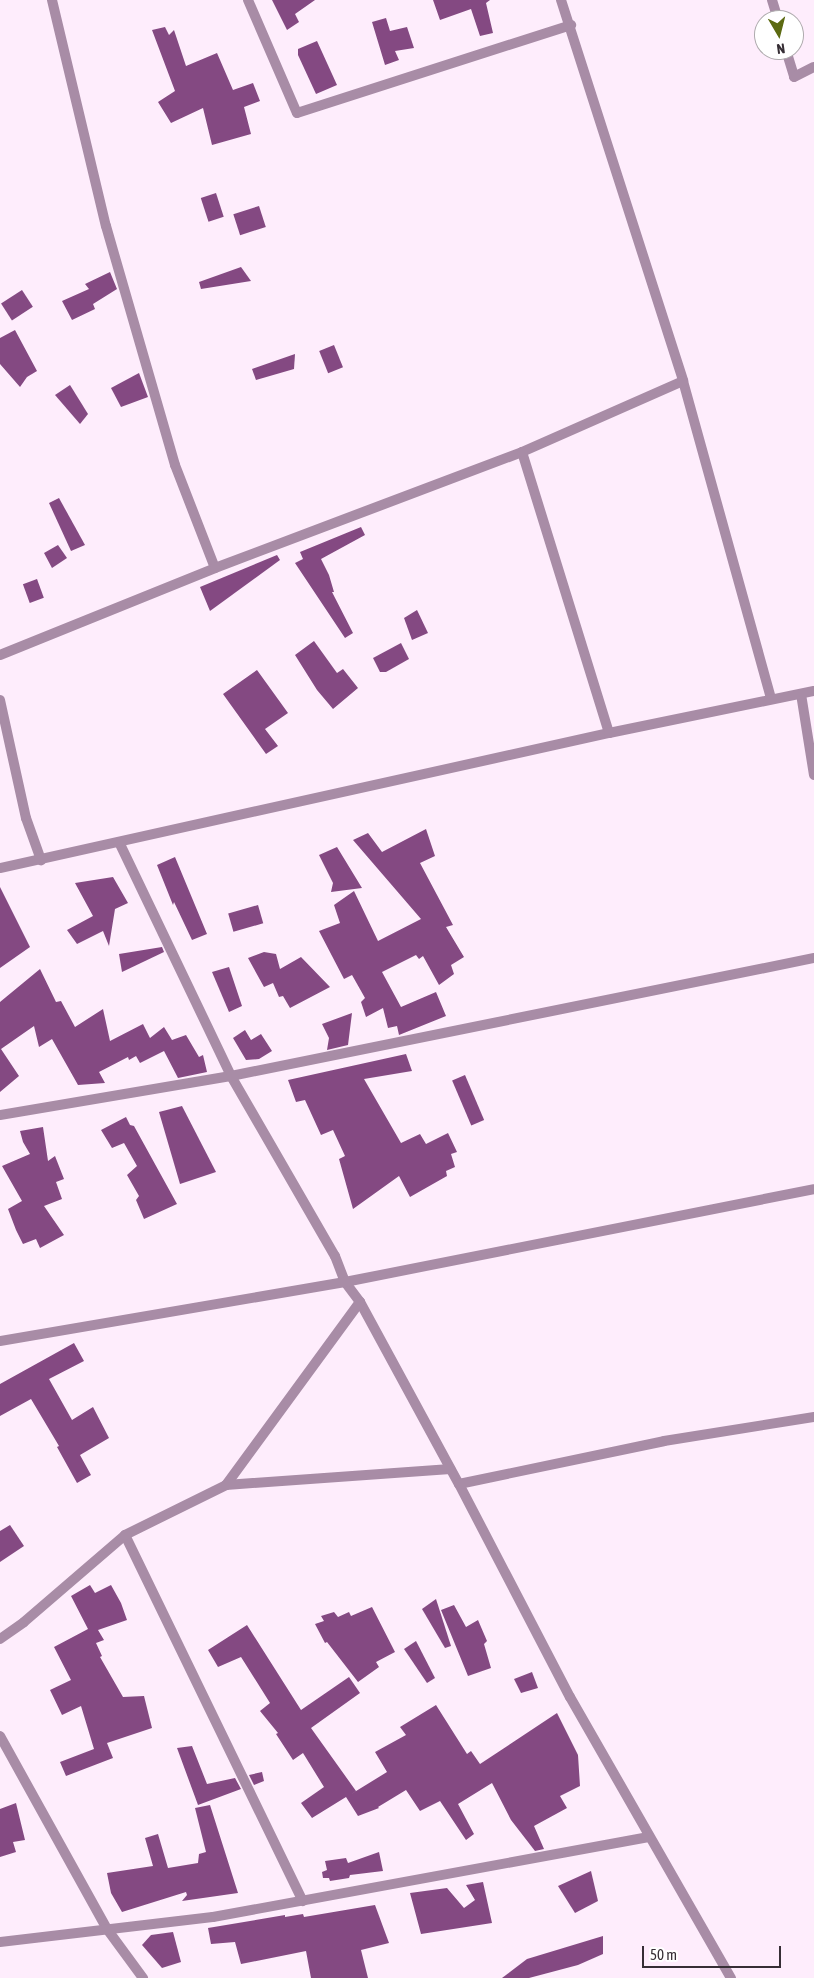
<!DOCTYPE html>
<style>
body{margin:0}
#map{position:relative;width:814px;height:1978px;overflow:hidden;background:#feedfc;font-family:"Asap Condensed",sans-serif}
div>[style]{position:absolute}
.building>*{inset:0;background:#844982;transform-origin:0 0}
.street>*{height:10px;margin:-5px;padding:0 5px;transform-origin:5px;border-radius:5px;background:#a88ca6}
span{translate:-50% -50%;white-space:nowrap;text-align:center;line-height:1.15;-webkit-text-stroke:5px #fff;paint-order:stroke}
.north{position:absolute;left:754px;top:10px;width:50px;height:50px;box-sizing:border-box;background:#fff;border:1px solid #afabae;border-radius:50%;rotate:172deg;font-size:14px;font-weight:700;line-height:20px;text-align:center;color:#362e35}
.north::after{content:'';display:block;margin:auto;width:18px;height:22px;background:#5c6a12;clip-path:polygon(50% 0,100% 100%,50% 72%,0 100%)}
.scale{position:absolute;left:642px;top:1946px;width:139px;height:22px;box-sizing:border-box;border:2px solid #362e35;border-top:0;padding-left:6px;font-size:15px;line-height:18px;white-space:nowrap;color:#362e35;-webkit-text-stroke:4px #fff;paint-order:stroke}
</style>
<div id="map">
<div class="building">
<div style="clip-path:polygon(272px 0,315px 0,295px 14px,299px 22px,287px 30px)"></div>
<div style="clip-path:polygon(433px 0,490px 0,486px 3px,493px 33px,480px 36px,471px 9px,440px 20px)"></div>
<div style="clip-path:polygon(386px 18px,390px 31px,407px 27px,414px 48px,395px 51px,399px 60px,385px 65px,372px 22px)"></div>
<div style="clip-path:polygon(165px 27px,169px 35px,174px 30px,186px 66px,217px 53px,233px 90px,253px 83px,260px 101px,244px 107px,251px 134px,212px 145px,203px 108px,171px 123px,158px 102px,175px 91px,152px 30px)"></div>
<div style="clip-path:polygon(317px 41px,337px 85px,316px 94px,298px 55px,298px 49px)"></div>
<div style="left:216px;top:193px;width:25px;height:16px;rotate:72deg"></div>
<div style="left:259px;top:206px;width:22px;height:27px;rotate:72deg"></div>
<div style="clip-path:polygon(241px 267px,251px 281px,201px 289px,199px 282px)"></div>
<div style="clip-path:polygon(110px 272px,117px 289px,93px 304px,95px 309px,72px 320px,62px 301px,89px 289px,85px 284px)"></div>
<div style="left:22px;top:290px;width:20px;height:25px;rotate:57deg"></div>
<div style="clip-path:polygon(15px 330px,37px 371px,27px 377px,20px 387px,0 364px,0 338px)"></div>
<div style="left:334px;top:345px;width:24px;height:16px;rotate:68deg"></div>
<div style="clip-path:polygon(295px 354px,294px 369px,256px 380px,252px 369px)"></div>
<div style="clip-path:polygon(139px 373px,148px 397px,121px 407px,111px 388px)"></div>
<div style="clip-path:polygon(70px 385px,88px 414px,80px 424px,55px 395px)"></div>
<div style="clip-path:polygon(59px 498px,85px 545px,71px 551px,49px 503px)"></div>
<div style="clip-path:polygon(361px 527px,365px 535px,321px 559px,329px 575px,334px 592px,332px 592px,353px 633px,345px 638px,295px 563px,303px 559px,300px 552px)"></div>
<div style="clip-path:polygon(58px 545px,67px 558px,52px 568px,44px 553px)"></div>
<div style="clip-path:polygon(277px 555px,280px 560px,210px 611px,200px 587px)"></div>
<div style="left:37px;top:579px;width:20px;height:15px;rotate:70deg"></div>
<div style="clip-path:polygon(417px 610px,428px 633px,412px 640px,404px 618px)"></div>
<div style="clip-path:polygon(314px 641px,337px 673px,343px 669px,358px 688px,333px 709px,317px 690px,295px 655px)"></div>
<div style="clip-path:polygon(401px 643px,409px 659px,386px 672px,380px 672px,373px 658px)"></div>
<div style="clip-path:polygon(257px 670px,288px 713px,265px 729px,278px 746px,266px 754px,223px 694px)"></div>
<div style="clip-path:polygon(426px 829px,435px 856px,420px 863px,453px 925px,446px 927px,464px 957px,451px 965px,454px 974px,439px 985px,423px 956px,419px 959px,416px 955px,382px 972px,401px 1007px,436px 992px,446px 1016px,399px 1035px,397px 1026px,388px 1028px,383px 1008px,366px 1017px,361px 1002px,365px 998px,352px 975px,344px 979px,319px 931px,340px 923px,334px 905px,354px 891px,378px 941px,421px 919px,353px 840px,368px 833px,382px 852px)"></div>
<div style="clip-path:polygon(337px 847px,362px 888px,331px 892px,333px 883px,319px 855px)"></div>
<div style="clip-path:polygon(175px 857px,207px 934px,192px 940px,174px 902px,173px 905px,157px 865px)"></div>
<div style="clip-path:polygon(113px 877px,128px 903px,115px 909px,109px 946px,103px 931px,77px 944px,67px 930px,93px 916px,75px 883px)"></div>
<div style="clip-path:polygon(0 887px,30px 947px,0 968px)"></div>
<div style="left:258px;top:905px;width:19px;height:31px;rotate:74deg"></div>
<div style="clip-path:polygon(162px 947px,164px 952px,122px 972px,119px 954px)"></div>
<div style="clip-path:polygon(264px 952px,276px 954px,280px 969px,301px 957px,330px 987px,290px 1008px,283px 996px,279px 997px,273px 983px,264px 987px,248px 958px)"></div>
<div style="clip-path:polygon(229px 967px,242px 1006px,229px 1012px,212px 972px)"></div>
<div style="clip-path:polygon(40px 969px,56px 1002px,61px 1001px,75px 1027px,103px 1009px,110px 1041px,143px 1024px,150px 1038px,164px 1027px,172px 1040px,186px 1035px,199px 1057px,203px 1055px,207px 1072px,178px 1078px,164px 1051px,140px 1063px,136px 1056px,129px 1060px,128px 1057px,99px 1072px,105px 1083px,78px 1085px,52px 1039px,39px 1047px,34px 1026px,1px 1049px,19px 1076px,0 1092px,0 1002px)"></div>
<div style="clip-path:polygon(352px 1013px,348px 1045px,327px 1050px,329px 1038px,322px 1024px)"></div>
<div style="clip-path:polygon(245px 1030px,251px 1040px,261px 1034px,272px 1051px,259px 1059px,246px 1060px,233px 1038px)"></div>
<div style="clip-path:polygon(406px 1054px,412px 1071px,364px 1079px,401px 1143px,420px 1134px,426px 1144px,448px 1133px,457px 1152px,451px 1154px,455px 1167px,446px 1171px,447px 1176px,410px 1197px,399px 1176px,353px 1209px,339px 1159px,345px 1156px,333px 1130px,321px 1135px,305px 1100px,296px 1102px,288px 1080px)"></div>
<div style="left:465px;top:1075px;width:49px;height:14px;rotate:67deg"></div>
<div style="clip-path:polygon(182px 1106px,216px 1172px,180px 1184px,159px 1112px)"></div>
<div style="clip-path:polygon(126px 1117px,130px 1125px,134px 1126px,177px 1204px,144px 1219px,136px 1200px,139px 1196px,127px 1175px,137px 1166px,124px 1143px,112px 1148px,101px 1130px)"></div>
<div style="clip-path:polygon(43px 1127px,48px 1161px,55px 1156px,64px 1179px,56px 1182px,62px 1199px,44px 1206px,64px 1235px,40px 1248px,36px 1239px,23px 1244px,16px 1230px,8px 1209px,22px 1201px,2px 1166px,30px 1154px,23px 1142px,20px 1131px)"></div>
<div style="clip-path:polygon(74px 1343px,84px 1361px,49px 1379px,72px 1420px,93px 1407px,109px 1438px,80px 1455px,91px 1475px,77px 1483px,57px 1447px,59px 1446px,31px 1399px,0 1416px,0 1384px)"></div>
<div style="clip-path:polygon(10px 1525px,24px 1546px,0 1562px,0 1531px)"></div>
<div style="clip-path:polygon(90px 1585px,95px 1593px,111px 1585px,121px 1603px,127px 1620px,98px 1630px,104px 1640px,96px 1643px,102px 1656px,100px 1657px,123px 1697px,144px 1696px,152px 1728px,107px 1743px,113px 1758px,66px 1776px,60px 1762px,94px 1749px,81px 1706px,62px 1715px,50px 1690px,71px 1680px,54px 1647px,88px 1629px,71px 1596px)"></div>
<div style="clip-path:polygon(436px 1599px,451px 1646px,445px 1648px,422px 1609px)"></div>
<div style="clip-path:polygon(454px 1605px,466px 1627px,478px 1620px,487px 1641px,484px 1644px,491px 1668px,468px 1676px,441px 1610px)"></div>
<div style="clip-path:polygon(372px 1607px,395px 1652px,376px 1662px,379px 1667px,358px 1682px,327px 1642px,325px 1643px,315px 1624px,324px 1621px,321px 1616px,334px 1612px,338px 1617px,349px 1612px,351px 1616px)"></div>
<div style="clip-path:polygon(247px 1625px,301px 1710px,349px 1677px,360px 1693px,311px 1728px,356px 1791px,348px 1796px,387px 1772px,375px 1752px,406px 1735px,400px 1727px,436px 1705px,467px 1754px,471px 1751px,480px 1764px,557px 1713px,578px 1755px,580px 1786px,560px 1796px,567px 1808px,534px 1826px,544px 1849px,535px 1851px,511px 1820px,492px 1783px,458px 1804px,474px 1834px,466px 1840px,440px 1801px,420px 1811px,406px 1790px,378px 1807px,379px 1808px,358px 1816px,346px 1797px,312px 1818px,301px 1803px,324px 1787px,303px 1753px,293px 1760px,276px 1734px,278px 1733px,260px 1711px,270px 1703px,241px 1657px,218px 1667px,208px 1650px)"></div>
<div style="clip-path:polygon(416px 1641px,435px 1678px,427px 1683px,404px 1649px)"></div>
<div style="clip-path:polygon(532px 1672px,538px 1688px,521px 1693px,514px 1679px)"></div>
<div style="clip-path:polygon(192px 1746px,207px 1784px,235px 1778px,241px 1789px,198px 1805px,177px 1748px)"></div>
<div style="clip-path:polygon(262px 1772px,264px 1781px,254px 1785px,249px 1775px)"></div>
<div style="clip-path:polygon(16px 1803px,25px 1840px,13px 1842px,16px 1852px,0 1857px,0 1809px)"></div>
<div style="clip-path:polygon(210px 1805px,238px 1893px,182px 1901px,187px 1895px,186px 1892px,122px 1912px,111px 1893px,107px 1873px,153px 1866px,145px 1838px,158px 1834px,168px 1868px,198px 1863px,199px 1854px,206px 1852px,195px 1808px)"></div>
<div style="clip-path:polygon(379px 1852px,383px 1871px,350px 1875px,349px 1878px,330px 1881px,329px 1878px,323px 1878px,322px 1872px,327px 1870px,325px 1861px,346px 1858px,348px 1863px)"></div>
<div style="clip-path:polygon(591px 1871px,598px 1901px,575px 1913px,558px 1886px)"></div>
<div style="clip-path:polygon(483px 1882px,492px 1923px,421px 1934px,410px 1893px,447px 1888px,464px 1908px,475px 1900px,466px 1885px)"></div>
<div style="clip-path:polygon(375px 1905px,389px 1943px,361px 1950px,368px 1978px,311px 1978px,306px 1951px,241px 1964px,235px 1942px,211px 1944px,208px 1928px,285px 1915px,285px 1917px,303px 1914px,304px 1917px)"></div>
<div style="clip-path:polygon(173px 1932px,181px 1962px,162px 1968px,142px 1945px,151px 1935px)"></div>
<div style="clip-path:polygon(603px 1936px,603px 1954px,578px 1965px,529px 1978px,502px 1978px,527px 1959px)"></div>
</div>
<div class="street">
<div style="left:52px;top:0;width:232px;rotate:76.6deg"></div>
<div style="left:106px;top:226px;width:249px;rotate:73.9deg"></div>
<div style="left:175px;top:465px;width:110px;rotate:68.8deg"></div>
<div style="left:248px;top:0;width:123px;rotate:66.6deg"></div>
<div style="left:297px;top:113px;width:288px;rotate:-17.8deg"></div>
<div style="left:561px;top:0;width:400px;rotate:72.2deg"></div>
<div style="left:683px;top:381px;width:330px;rotate:74.5deg"></div>
<div style="left:772px;top:0;width:21px;rotate:73deg"></div>
<div style="left:786px;top:50px;width:28px;rotate:73deg"></div>
<div style="left:794px;top:77px;width:22px;rotate:-27deg"></div>
<div style="left:522px;top:452px;width:294px;rotate:72.8deg"></div>
<div style="left:0;top:655px;width:232px;rotate:-22deg"></div>
<div style="left:215px;top:568px;width:328px;rotate:-20.7deg"></div>
<div style="left:522px;top:452px;width:176px;rotate:-23.8deg"></div>
<div style="left:801px;top:694px;width:82px;rotate:80.9deg"></div>
<div style="left:0;top:700px;width:121px;rotate:77.6deg"></div>
<div style="left:26px;top:818px;width:45px;rotate:70.3deg"></div>
<div style="left:119px;top:842px;width:259px;rotate:64.4deg"></div>
<div style="left:231px;top:1076px;width:208px;rotate:60deg"></div>
<div style="left:335px;top:1256px;width:28px;rotate:69deg"></div>
<div style="left:345px;top:1282px;width:25px;rotate:53deg"></div>
<div style="left:360px;top:1302px;width:207px;rotate:61.5deg"></div>
<div style="left:459px;top:1484px;width:240px;rotate:62.5deg"></div>
<div style="left:570px;top:1697px;width:324px;rotate:60.2deg"></div>
<div style="left:0;top:868px;width:624px;rotate:-12.5deg"></div>
<div style="left:609px;top:733px;width:209px;rotate:-11.6deg"></div>
<div style="left:0;top:1115px;width:234px;rotate:-9.6deg"></div>
<div style="left:231px;top:1076px;width:595px;rotate:-11.44deg"></div>
<div style="left:0;top:1341px;width:350px;rotate:-9.7deg"></div>
<div style="left:345px;top:1282px;width:478px;rotate:-11.2deg"></div>
<div style="left:459px;top:1484px;width:209px;rotate:-11.8deg"></div>
<div style="left:664px;top:1441px;width:152px;rotate:-9.1deg"></div>
<div style="left:226px;top:1485px;width:227px;rotate:-53.8deg"></div>
<div style="left:125px;top:1535px;width:407px;rotate:64.1deg"></div>
<div style="left:0;top:1639px;width:29px;rotate:-35deg"></div>
<div style="left:24px;top:1622px;width:133px;rotate:-40.7deg"></div>
<div style="left:125px;top:1535px;width:113px;rotate:-26.3deg"></div>
<div style="left:226px;top:1485px;width:225px;rotate:-4.1deg"></div>
<div style="left:0;top:1736px;width:221px;rotate:61deg"></div>
<div style="left:107px;top:1929px;width:61px;rotate:53.7deg"></div>
<div style="left:0;top:1942px;width:214px;rotate:-6.7deg"></div>
<div style="left:213px;top:1917px;width:443px;rotate:-10.4deg"></div>
</div>
<div class="north">N</div>
<div class="scale">50 m</div>
</div>
